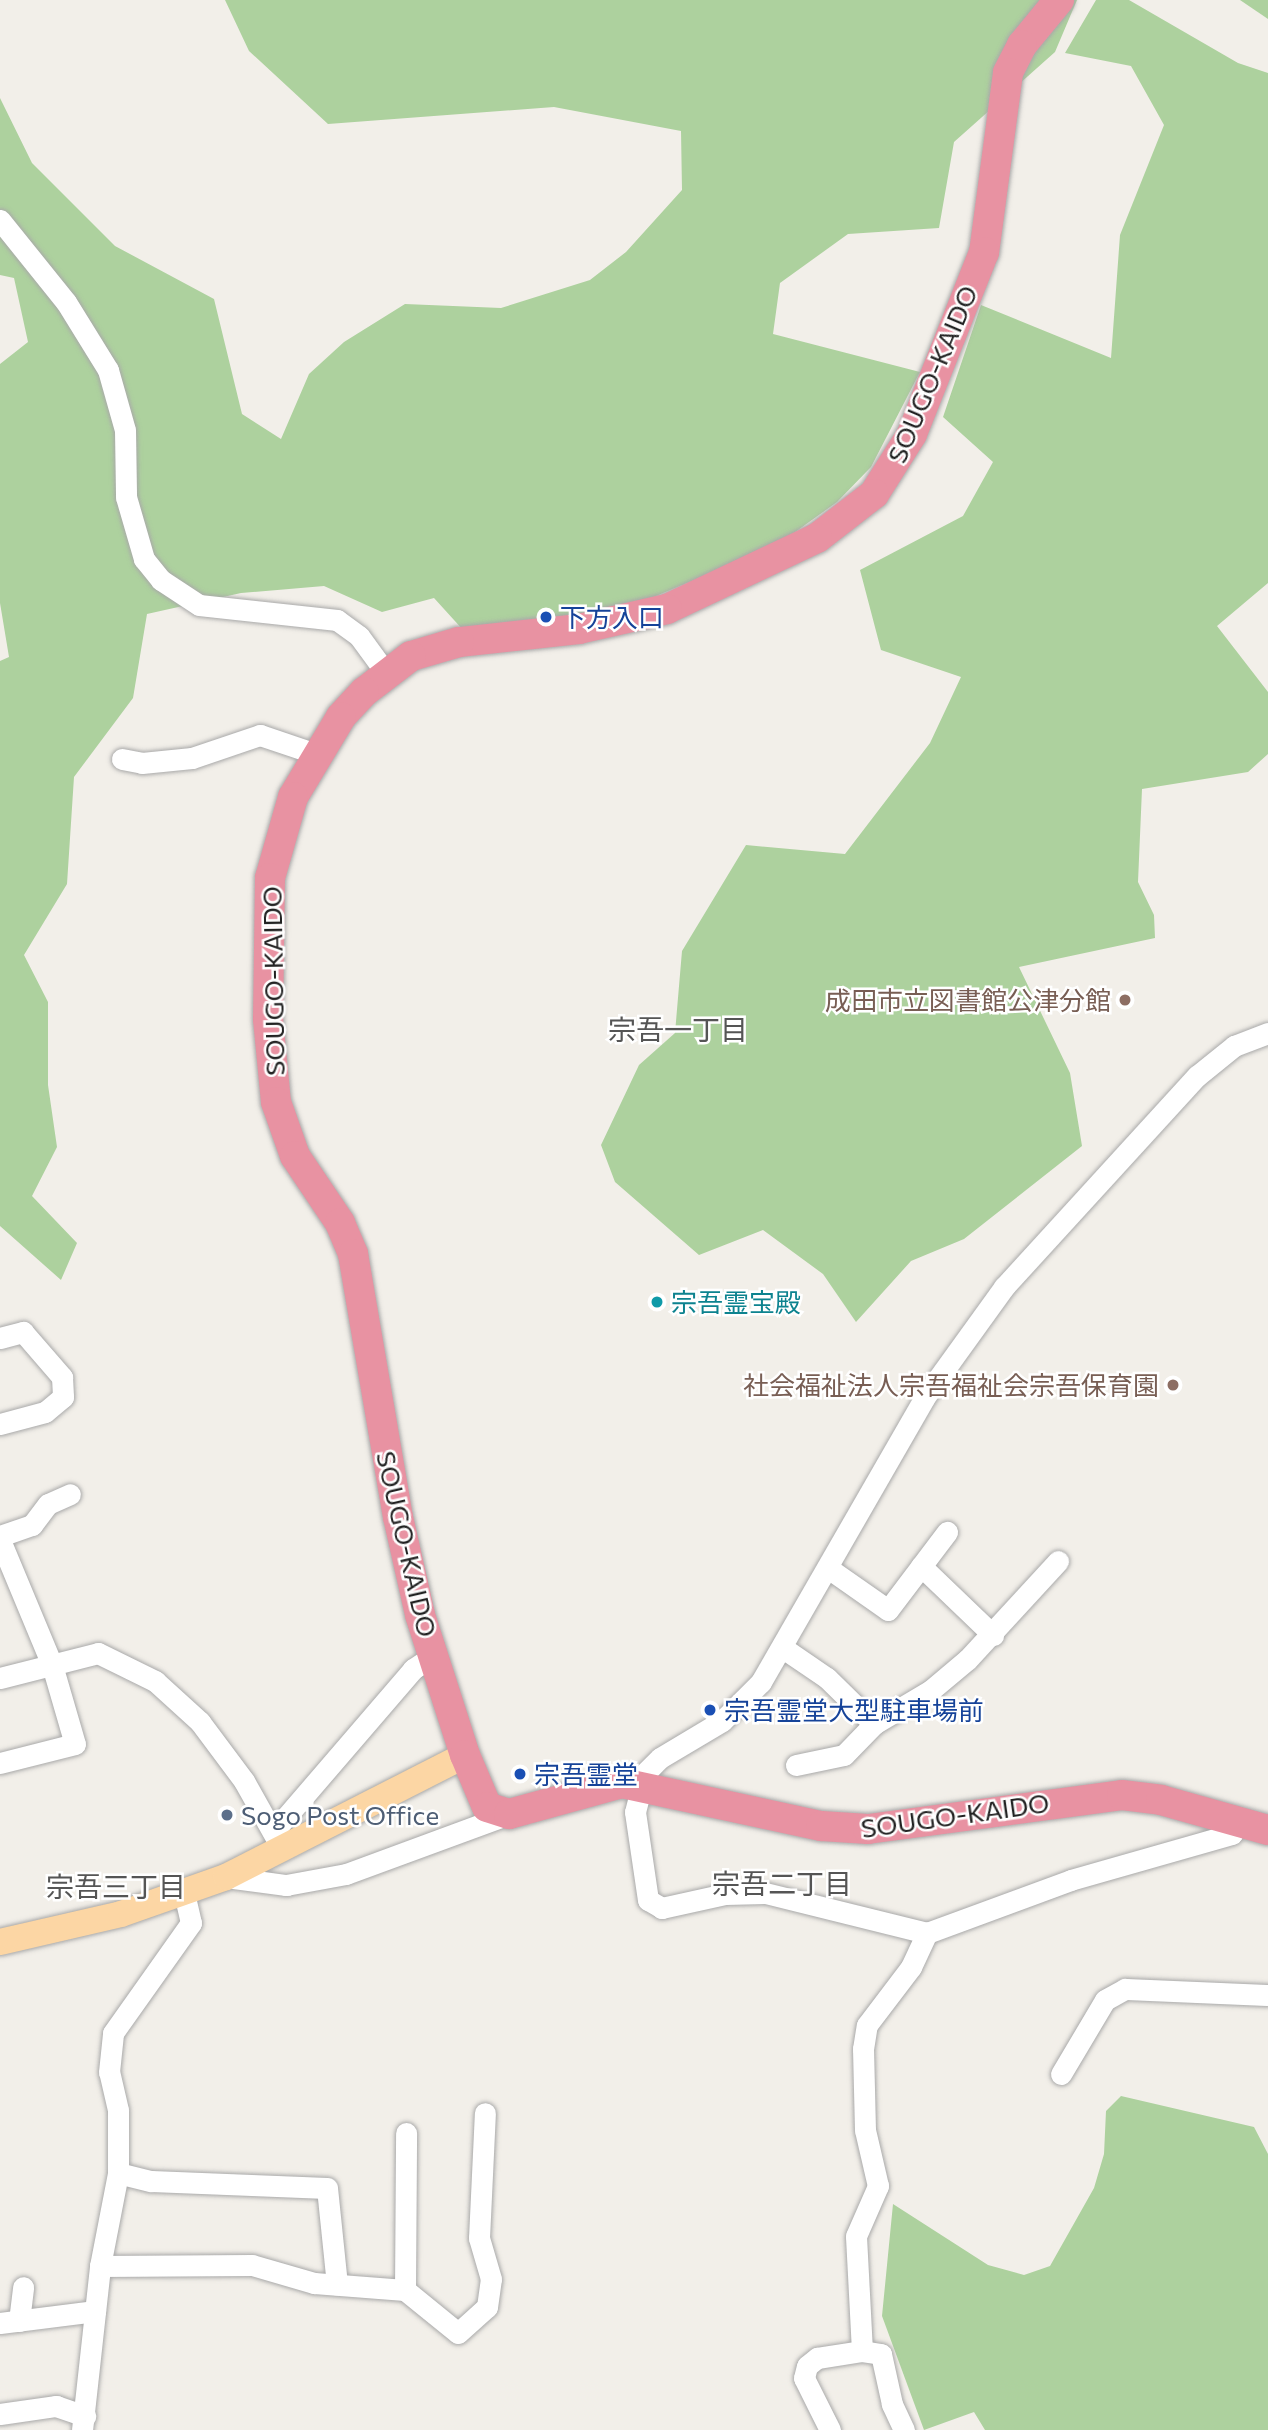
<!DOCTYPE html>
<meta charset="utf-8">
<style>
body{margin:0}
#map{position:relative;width:1268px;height:2430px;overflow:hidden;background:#f2efe9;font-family:Commissioner,"Noto Sans JP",sans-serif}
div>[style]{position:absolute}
.forest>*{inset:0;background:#add19e}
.roads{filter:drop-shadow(0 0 2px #a9a9a9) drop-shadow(0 0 2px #a9a9a9)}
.minor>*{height:21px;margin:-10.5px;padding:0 10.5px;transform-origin:10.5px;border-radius:10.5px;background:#fff}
.major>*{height:26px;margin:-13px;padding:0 13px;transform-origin:13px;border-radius:13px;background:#fcd6a4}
.highway>*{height:30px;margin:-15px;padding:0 15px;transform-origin:15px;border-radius:15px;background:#e892a2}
.dots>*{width:19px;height:19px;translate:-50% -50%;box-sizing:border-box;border:4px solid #fff;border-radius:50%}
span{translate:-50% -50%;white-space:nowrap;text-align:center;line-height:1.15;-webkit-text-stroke:5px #fff;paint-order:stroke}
.street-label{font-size:26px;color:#222}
.transit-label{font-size:26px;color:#164399}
.left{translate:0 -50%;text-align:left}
.education-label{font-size:26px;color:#785e54}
.right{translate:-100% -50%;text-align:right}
.culture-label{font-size:26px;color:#0d838f}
.service-label{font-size:26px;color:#4e5e75}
.neighbourhood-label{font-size:28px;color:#555}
</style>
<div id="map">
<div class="forest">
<div style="clip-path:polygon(225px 0,1077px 0,1055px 52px,954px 142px,939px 228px,848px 234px,780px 283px,773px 334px,920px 372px,871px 467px,837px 502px,777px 545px,625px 609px,464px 631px,434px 598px,382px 612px,324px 586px,241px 593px,147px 614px,133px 698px,74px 777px,67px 884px,24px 955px,48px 1002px,48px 1085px,57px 1147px,32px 1196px,77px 1243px,61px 1280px,0 1226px,0 661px,9px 657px,0 603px,0 364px,28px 342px,14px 278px,0 275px,0 98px,32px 163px,115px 246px,214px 299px,242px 414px,281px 439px,309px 374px,344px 342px,405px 304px,501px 308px,590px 280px,626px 252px,682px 190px,681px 131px,554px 107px,328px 124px,249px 51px)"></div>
<div style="clip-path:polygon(1096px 0,1129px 0,1238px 63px,1268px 73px,1268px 583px,1217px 626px,1268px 692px,1268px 754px,1248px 772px,1142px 789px,1138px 882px,1154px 915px,1155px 938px,1019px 967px,1070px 1073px,1082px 1146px,964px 1239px,911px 1261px,856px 1322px,823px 1274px,763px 1230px,699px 1255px,615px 1182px,601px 1145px,639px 1065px,675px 1033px,682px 951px,746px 845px,845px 854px,930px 743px,961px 677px,881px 650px,860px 570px,963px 516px,993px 462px,943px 417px,981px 305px,1111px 358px,1120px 235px,1164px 125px,1131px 66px,1065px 53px)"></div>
<div style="clip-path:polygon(1240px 0,1268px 0,1268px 19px)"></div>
<div style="clip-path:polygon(1121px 2096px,1254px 2127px,1268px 2154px,1268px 2430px,985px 2430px,974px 2412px,924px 2430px,882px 2316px,893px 2204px,988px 2265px,1024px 2275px,1050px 2266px,1094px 2188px,1104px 2154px,1106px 2111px)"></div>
</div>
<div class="roads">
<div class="minor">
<div style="left:0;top:220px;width:105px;rotate:51.2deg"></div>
<div style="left:66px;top:302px;width:80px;rotate:58.3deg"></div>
<div style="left:108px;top:370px;width:62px;rotate:74.2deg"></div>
<div style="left:125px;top:430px;width:67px;rotate:89.1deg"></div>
<div style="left:126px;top:497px;width:65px;rotate:73.8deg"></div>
<div style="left:144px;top:559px;width:27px;rotate:51deg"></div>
<div style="left:161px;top:580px;width:45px;rotate:33.3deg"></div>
<div style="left:199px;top:605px;width:139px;rotate:6.2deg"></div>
<div style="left:337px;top:620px;width:27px;rotate:36deg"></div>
<div style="left:359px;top:636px;width:46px;rotate:53.9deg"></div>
<div style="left:122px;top:759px;width:20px;rotate:11deg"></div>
<div style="left:142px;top:763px;width:50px;rotate:-5.7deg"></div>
<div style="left:192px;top:758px;width:72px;rotate:-18.7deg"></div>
<div style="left:260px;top:735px;width:59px;rotate:18.7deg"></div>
<div style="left:0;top:1338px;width:24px;rotate:-15deg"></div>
<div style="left:23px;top:1332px;width:60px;rotate:49.1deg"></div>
<div style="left:62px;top:1377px;width:20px;rotate:87deg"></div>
<div style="left:63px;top:1397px;width:23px;rotate:140deg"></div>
<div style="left:45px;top:1412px;width:47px;rotate:165.1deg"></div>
<div style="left:0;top:1536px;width:34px;rotate:-19deg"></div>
<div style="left:32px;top:1525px;width:26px;rotate:-53deg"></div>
<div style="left:48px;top:1504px;width:24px;rotate:-24deg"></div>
<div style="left:0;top:1540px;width:135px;rotate:67.4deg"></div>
<div style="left:52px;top:1665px;width:82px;rotate:73.8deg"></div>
<div style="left:75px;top:1744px;width:77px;rotate:165.8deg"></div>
<div style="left:921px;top:1566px;width:100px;rotate:43.8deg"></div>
<div style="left:828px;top:1568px;width:73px;rotate:35deg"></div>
<div style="left:888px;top:1610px;width:98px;rotate:-52.9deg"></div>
<div style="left:783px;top:1648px;width:53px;rotate:34.3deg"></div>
<div style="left:827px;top:1678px;width:66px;rotate:44.4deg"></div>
<div style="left:874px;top:1724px;width:66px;rotate:-30.8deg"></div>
<div style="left:931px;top:1690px;width:48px;rotate:-40deg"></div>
<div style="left:968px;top:1659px;width:133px;rotate:-47.4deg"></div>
<div style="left:0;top:1678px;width:101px;rotate:-14.3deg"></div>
<div style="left:98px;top:1653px;width:64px;rotate:26.2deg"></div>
<div style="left:155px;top:1681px;width:61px;rotate:42.3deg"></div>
<div style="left:200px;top:1722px;width:74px;rotate:53.3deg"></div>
<div style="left:244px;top:1781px;width:76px;rotate:60.7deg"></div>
<div style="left:796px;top:1765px;width:49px;rotate:-11.8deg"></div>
<div style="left:844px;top:1755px;width:43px;rotate:-45.9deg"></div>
<div style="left:1238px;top:1822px;width:13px;rotate:117deg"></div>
<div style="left:1232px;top:1834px;width:167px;rotate:164.1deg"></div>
<div style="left:1071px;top:1880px;width:153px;rotate:159.8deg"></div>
<div style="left:927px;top:1933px;width:167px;rotate:-166.1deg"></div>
<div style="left:765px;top:1893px;width:40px;rotate:178.6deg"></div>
<div style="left:725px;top:1894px;width:65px;rotate:167.5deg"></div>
<div style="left:662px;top:1908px;width:16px;rotate:-150deg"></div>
<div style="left:648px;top:1900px;width:89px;rotate:-98.4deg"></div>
<div style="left:635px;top:1812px;width:40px;rotate:-75.6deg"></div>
<div style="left:645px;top:1773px;width:21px;rotate:-45deg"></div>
<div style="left:660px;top:1758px;width:72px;rotate:-30.8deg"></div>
<div style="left:722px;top:1721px;width:55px;rotate:-45deg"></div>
<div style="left:761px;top:1682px;width:327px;rotate:-60.1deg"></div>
<div style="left:924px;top:1398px;width:137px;rotate:-54.2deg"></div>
<div style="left:1004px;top:1287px;width:286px;rotate:-47.6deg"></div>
<div style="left:1197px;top:1076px;width:48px;rotate:-39deg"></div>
<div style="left:1234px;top:1046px;width:36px;rotate:-21deg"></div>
<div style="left:273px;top:1832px;width:215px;rotate:-49.3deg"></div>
<div style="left:413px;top:1669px;width:24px;rotate:-33deg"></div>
<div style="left:226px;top:1877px;width:61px;rotate:7.6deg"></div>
<div style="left:286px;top:1885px;width:61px;rotate:-10.4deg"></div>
<div style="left:346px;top:1874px;width:174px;rotate:-20.2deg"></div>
<div style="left:1061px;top:2074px;width:86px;rotate:-59.3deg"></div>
<div style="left:1105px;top:2000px;width:23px;rotate:-29deg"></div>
<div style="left:1125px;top:1989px;width:143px;rotate:2.4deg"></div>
<div style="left:118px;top:2173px;width:34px;rotate:14deg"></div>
<div style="left:151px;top:2181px;width:176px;rotate:2.3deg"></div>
<div style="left:327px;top:2188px;width:97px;rotate:84.1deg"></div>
<div style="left:100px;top:2266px;width:152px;rotate:-0.4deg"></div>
<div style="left:252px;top:2265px;width:65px;rotate:16.2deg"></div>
<div style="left:314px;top:2283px;width:91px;rotate:4.4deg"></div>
<div style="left:405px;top:2290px;width:68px;rotate:39.1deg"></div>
<div style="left:458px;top:2333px;width:39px;rotate:-42deg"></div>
<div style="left:487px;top:2307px;width:28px;rotate:-82deg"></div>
<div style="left:491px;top:2279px;width:43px;rotate:-106.3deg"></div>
<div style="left:479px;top:2238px;width:125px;rotate:-87.3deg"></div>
<div style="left:405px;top:2290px;width:157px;rotate:-89.6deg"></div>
<div style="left:19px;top:2321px;width:34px;rotate:-83deg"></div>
<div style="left:0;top:2323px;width:96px;rotate:-7.2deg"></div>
<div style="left:0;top:2414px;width:57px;rotate:-8.1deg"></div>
<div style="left:56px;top:2406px;width:31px;rotate:19deg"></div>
<div style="left:82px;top:2430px;width:165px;rotate:-83.7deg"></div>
<div style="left:100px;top:2266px;width:95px;rotate:-79deg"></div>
<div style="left:118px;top:2173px;width:63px;rotate:-90deg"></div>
<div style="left:118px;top:2110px;width:39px;rotate:-103deg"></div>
<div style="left:109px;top:2072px;width:39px;rotate:-84deg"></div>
<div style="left:113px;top:2033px;width:135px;rotate:-54.7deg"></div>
<div style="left:191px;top:1923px;width:31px;rotate:-103deg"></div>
<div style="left:830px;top:2430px;width:58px;rotate:-116.6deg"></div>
<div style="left:804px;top:2378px;width:12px;rotate:-76deg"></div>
<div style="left:807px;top:2366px;width:13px;rotate:-39deg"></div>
<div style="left:817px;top:2358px;width:46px;rotate:-8.8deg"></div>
<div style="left:904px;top:2430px;width:29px;rotate:-115deg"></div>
<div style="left:892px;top:2404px;width:51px;rotate:-102.4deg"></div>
<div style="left:881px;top:2354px;width:19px;rotate:-171deg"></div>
<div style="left:862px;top:2351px;width:115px;rotate:-93deg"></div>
<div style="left:856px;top:2236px;width:55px;rotate:-66.3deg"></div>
<div style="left:878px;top:2186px;width:57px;rotate:-103.1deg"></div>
<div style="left:865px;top:2130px;width:81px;rotate:-91.4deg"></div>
<div style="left:863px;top:2049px;width:24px;rotate:-81deg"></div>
<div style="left:867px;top:2025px;width:73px;rotate:-52.8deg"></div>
<div style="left:911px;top:1967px;width:38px;rotate:-65deg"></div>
</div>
<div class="major">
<div style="left:0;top:1942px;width:124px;rotate:-13deg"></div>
<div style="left:121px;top:1914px;width:111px;rotate:-19.4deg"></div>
<div style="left:226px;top:1877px;width:268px;rotate:-27deg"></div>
</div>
<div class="highway">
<div style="left:1059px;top:0;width:58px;rotate:129.4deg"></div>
<div style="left:1022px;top:45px;width:31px;rotate:117deg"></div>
<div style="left:1008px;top:73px;width:181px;rotate:97.6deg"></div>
<div style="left:984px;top:252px;width:196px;rotate:111.6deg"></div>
<div style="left:912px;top:434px;width:71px;rotate:122.3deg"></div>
<div style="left:874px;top:494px;width:72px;rotate:142.3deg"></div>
<div style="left:817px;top:538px;width:166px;rotate:154.7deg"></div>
<div style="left:667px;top:609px;width:90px;rotate:167.2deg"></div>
<div style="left:579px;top:629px;width:121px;rotate:173.8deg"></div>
<div style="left:459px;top:642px;width:50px;rotate:163.7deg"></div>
<div style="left:411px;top:656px;width:59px;rotate:142.5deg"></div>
<div style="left:364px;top:692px;width:34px;rotate:133deg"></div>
<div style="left:341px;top:717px;width:93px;rotate:121deg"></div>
<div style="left:293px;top:797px;width:84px;rotate:105.9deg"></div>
<div style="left:270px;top:878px;width:141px;rotate:90.8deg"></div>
<div style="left:268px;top:1019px;width:83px;rotate:84.5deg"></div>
<div style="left:276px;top:1102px;width:57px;rotate:70.6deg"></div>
<div style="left:295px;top:1156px;width:81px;rotate:56.1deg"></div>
<div style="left:340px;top:1223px;width:34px;rotate:67deg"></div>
<div style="left:353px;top:1254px;width:267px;rotate:80.3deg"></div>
<div style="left:398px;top:1517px;width:100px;rotate:77.3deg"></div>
<div style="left:420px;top:1615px;width:147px;rotate:72.2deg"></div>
<div style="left:465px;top:1755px;width:56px;rotate:67.1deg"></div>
<div style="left:487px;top:1807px;width:23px;rotate:18deg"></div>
<div style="left:509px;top:1814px;width:117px;rotate:-15.3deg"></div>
<div style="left:622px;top:1783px;width:204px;rotate:12.2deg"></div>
<div style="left:821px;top:1826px;width:47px;rotate:3.7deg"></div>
<div style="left:868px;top:1829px;width:256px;rotate:-7.6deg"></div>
<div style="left:1122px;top:1795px;width:39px;rotate:7deg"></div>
<div style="left:1161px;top:1800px;width:111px;rotate:15.7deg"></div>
</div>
</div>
<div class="dots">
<div style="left:546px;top:617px;background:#1a4fb4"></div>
<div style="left:1125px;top:1000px;background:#8d6e63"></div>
<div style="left:657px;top:1302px;background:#0f9aa8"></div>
<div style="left:1173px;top:1385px;background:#8d6e63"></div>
<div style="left:710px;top:1710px;background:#1a4fb4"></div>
<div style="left:520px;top:1774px;background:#1a4fb4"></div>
<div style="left:227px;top:1815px;background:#5c6f8a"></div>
</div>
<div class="street-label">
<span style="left:932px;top:374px;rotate:-67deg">SOUGO-KAIDO</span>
<span style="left:273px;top:981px;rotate:-91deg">SOUGO-KAIDO</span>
<span style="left:407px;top:1544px;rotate:77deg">SOUGO-KAIDO</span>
<span style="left:955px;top:1815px;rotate:-8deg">SOUGO-KAIDO</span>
</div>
<div class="transit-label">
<span class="left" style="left:560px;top:617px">下方入口</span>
<span class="left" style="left:724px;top:1710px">宗吾霊堂大型駐車場前</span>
<span class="left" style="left:534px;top:1774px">宗吾霊堂</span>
</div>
<div class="education-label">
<span class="right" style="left:1111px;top:1000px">成田市立図書館公津分館</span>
<span class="right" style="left:1159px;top:1385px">社会福祉法人宗吾福祉会宗吾保育園</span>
</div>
<div class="culture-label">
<span class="left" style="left:671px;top:1302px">宗吾霊宝殿</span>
</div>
<div class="service-label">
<span class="left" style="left:241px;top:1815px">Sogo Post Office</span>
</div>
<div class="neighbourhood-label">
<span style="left:678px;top:1029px">宗吾一丁目</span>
<span style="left:782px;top:1883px">宗吾二丁目</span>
<span style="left:116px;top:1886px">宗吾三丁目</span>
</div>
</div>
